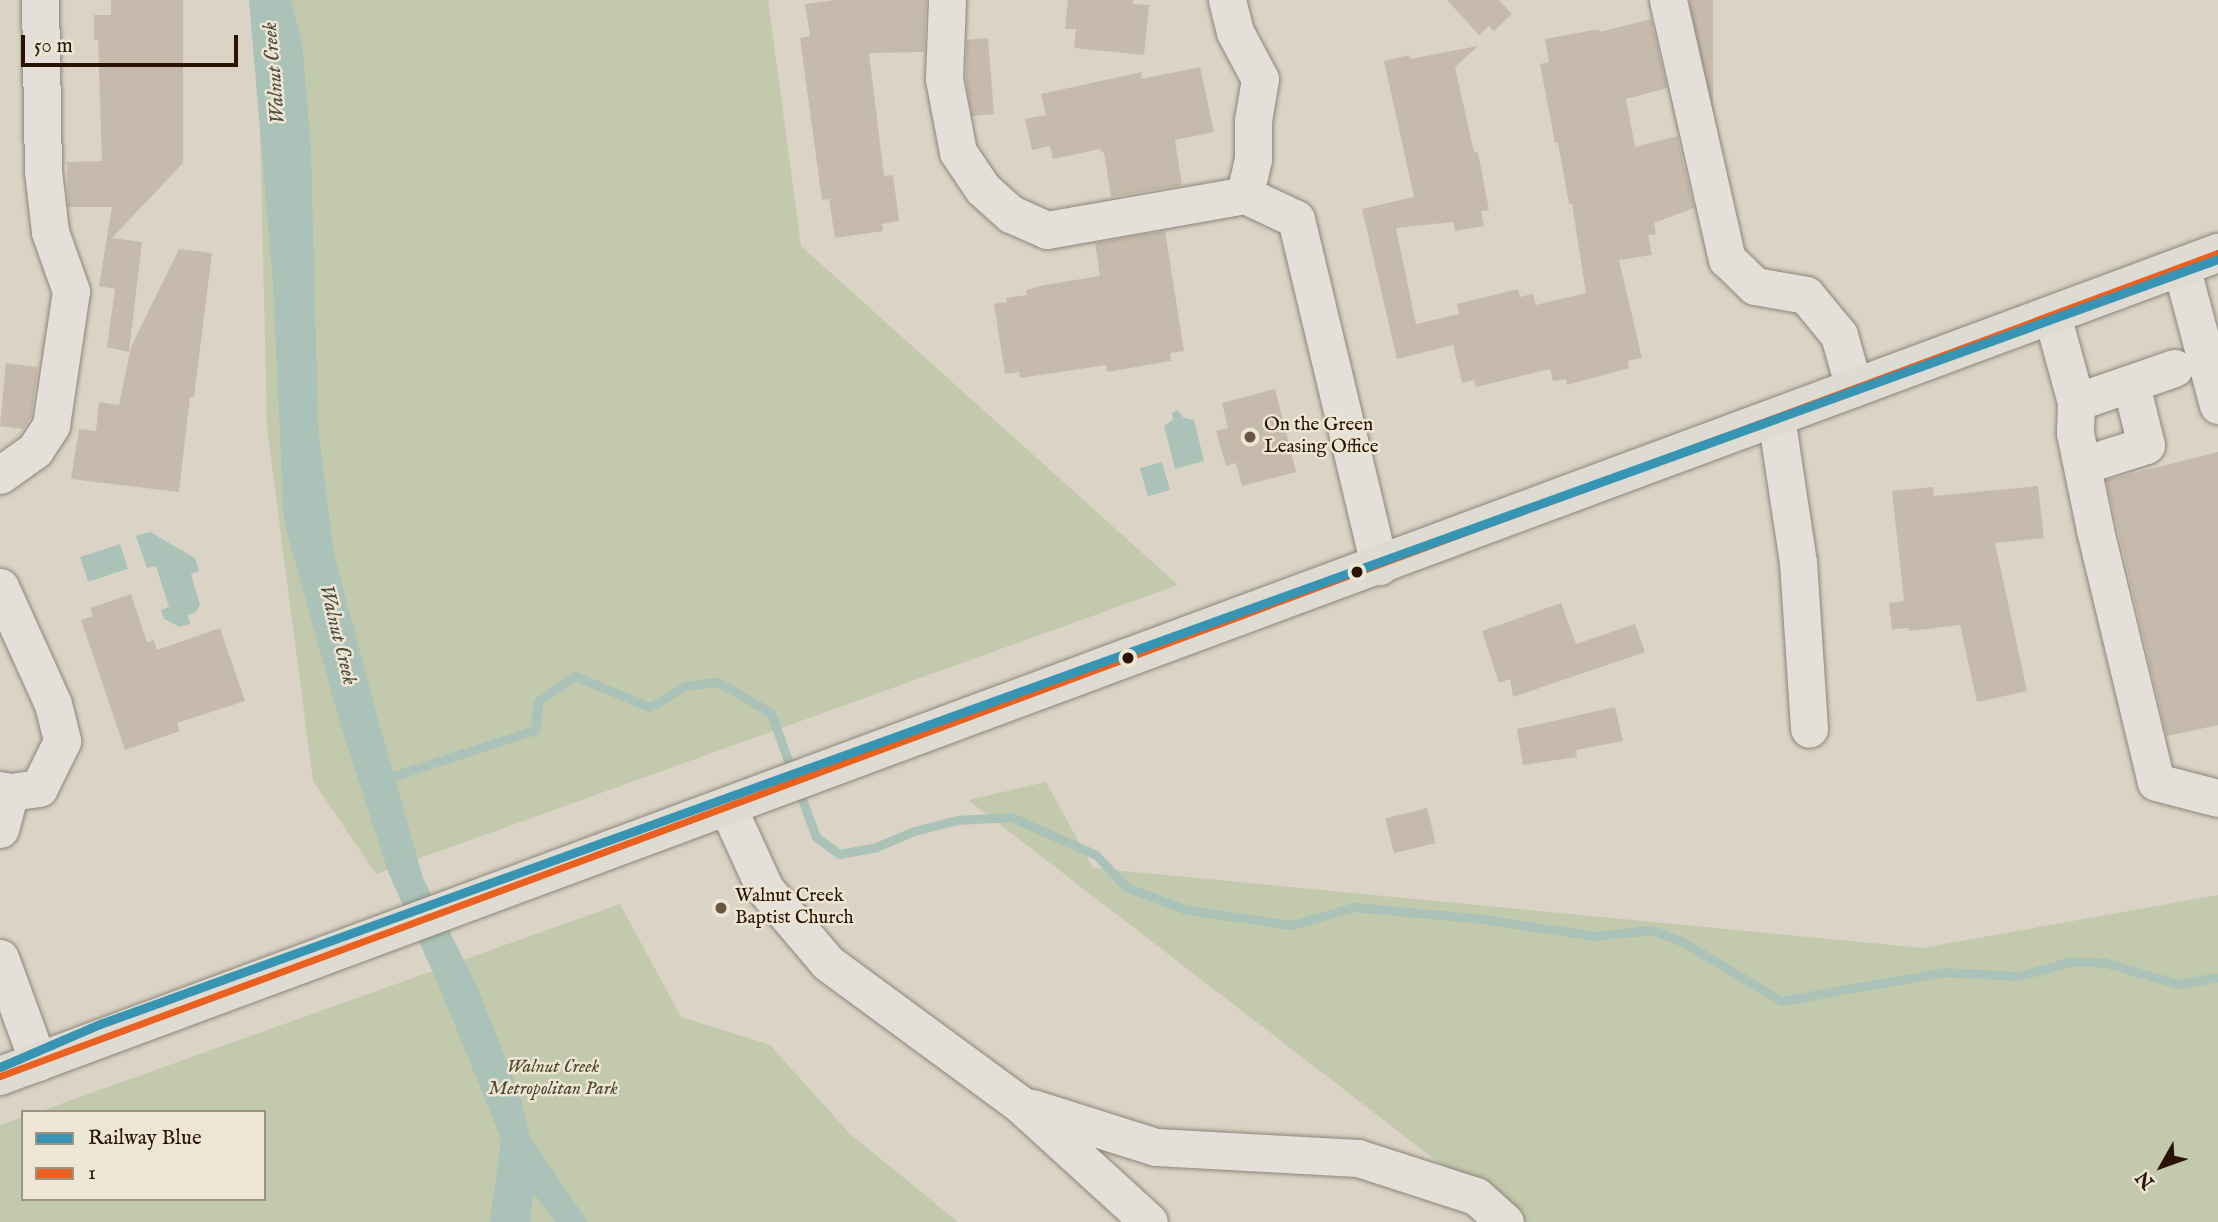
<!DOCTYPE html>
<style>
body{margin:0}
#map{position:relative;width:2218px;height:1222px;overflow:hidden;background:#dbd4c6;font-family:"IM FELL English",serif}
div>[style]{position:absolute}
.green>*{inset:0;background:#c2c9ac}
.water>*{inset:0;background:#aac2b7;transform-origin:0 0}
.stream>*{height:9px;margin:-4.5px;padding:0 4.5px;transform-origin:4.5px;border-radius:4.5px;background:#aac2b7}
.building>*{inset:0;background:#c6baac;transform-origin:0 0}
.roads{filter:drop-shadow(0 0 2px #8c857a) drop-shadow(0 0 2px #8c857a)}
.minor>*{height:37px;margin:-18.5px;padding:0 18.5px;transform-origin:18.5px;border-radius:18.5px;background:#e4e0d9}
.major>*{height:38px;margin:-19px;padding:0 19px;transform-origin:19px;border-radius:19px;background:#dedbd3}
.bus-1>*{height:7px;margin:-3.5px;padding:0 3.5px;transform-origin:3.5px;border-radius:3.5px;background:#e86120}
.rail-1>*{height:9px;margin:-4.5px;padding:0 4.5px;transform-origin:4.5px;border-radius:4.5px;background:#3794b3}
.dots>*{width:19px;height:19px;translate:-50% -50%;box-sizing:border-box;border:4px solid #ede6d4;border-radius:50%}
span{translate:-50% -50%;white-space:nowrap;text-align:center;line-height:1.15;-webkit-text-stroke:5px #ede6d4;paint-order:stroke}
.poi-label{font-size:19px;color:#2a1300}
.left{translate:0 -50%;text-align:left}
.park-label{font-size:19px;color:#52472d;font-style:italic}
.water-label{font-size:21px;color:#4f4d3e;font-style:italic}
.legend{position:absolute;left:21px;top:1110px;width:245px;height:91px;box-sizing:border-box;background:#ede6d4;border:2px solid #9f927f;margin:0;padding:9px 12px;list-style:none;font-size:21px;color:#2a1300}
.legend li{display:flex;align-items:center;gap:14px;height:35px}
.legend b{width:35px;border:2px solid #9f927f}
.north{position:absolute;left:2127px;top:1131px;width:70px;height:70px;-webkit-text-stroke:5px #ede6d4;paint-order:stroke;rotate:230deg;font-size:19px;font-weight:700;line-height:28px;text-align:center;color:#2a1300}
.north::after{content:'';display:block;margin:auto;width:24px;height:32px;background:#2a1300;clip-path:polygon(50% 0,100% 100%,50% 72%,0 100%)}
.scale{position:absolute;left:21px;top:35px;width:217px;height:32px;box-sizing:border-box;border:4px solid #2a1300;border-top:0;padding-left:9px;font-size:21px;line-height:24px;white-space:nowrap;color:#2a1300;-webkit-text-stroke:5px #ede6d4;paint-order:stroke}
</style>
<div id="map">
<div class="green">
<div style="clip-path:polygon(257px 0,768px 0,801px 246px,1178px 585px,376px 874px,313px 781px,267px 428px)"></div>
<div style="clip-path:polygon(1046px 782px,1093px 868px,1922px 948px,2218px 895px,2218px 1222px,1516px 1222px,968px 800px)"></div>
<div style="clip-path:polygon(620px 904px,681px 1017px,770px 1045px,850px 1134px,958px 1222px,0 1222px,0 1125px,23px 1117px,23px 1199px,264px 1199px,264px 1112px,38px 1112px)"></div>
</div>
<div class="water">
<div style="clip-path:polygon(249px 0,291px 0,302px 42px,311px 150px,318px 425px,334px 554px,377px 716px,423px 878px,478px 989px,520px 1095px,530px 1137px,588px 1222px,556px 1222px,533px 1193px,530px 1222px,490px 1222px,501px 1139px,441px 991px,389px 874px,342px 730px,284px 522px,273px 283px)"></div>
<div style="clip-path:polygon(1177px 410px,1184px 418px,1194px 420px,1204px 461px,1175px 469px,1164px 426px,1173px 420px,1172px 413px)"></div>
<div style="left:1162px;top:462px;width:29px;height:23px;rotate:74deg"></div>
<div style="clip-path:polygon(150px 532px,195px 558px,199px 571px,191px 574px,200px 605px,196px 612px,188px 615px,190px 624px,180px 627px,164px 619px,161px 610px,169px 607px,156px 566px,147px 568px,136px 536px)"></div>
<div style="left:120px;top:544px;width:26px;height:42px;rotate:72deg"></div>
</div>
<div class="stream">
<div style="left:384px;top:779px;width:159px;rotate:-18deg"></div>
<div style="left:535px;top:730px;width:29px;rotate:-84deg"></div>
<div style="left:538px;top:701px;width:45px;rotate:-34deg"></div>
<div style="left:575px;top:676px;width:81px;rotate:22.5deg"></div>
<div style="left:650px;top:707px;width:41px;rotate:-31deg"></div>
<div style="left:685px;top:686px;width:33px;rotate:-7deg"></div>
<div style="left:718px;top:682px;width:61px;rotate:30.3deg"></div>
<div style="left:771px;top:713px;width:65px;rotate:70.2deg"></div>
<div style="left:799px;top:791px;width:49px;rotate:69.7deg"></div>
<div style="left:816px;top:837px;width:29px;rotate:36deg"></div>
<div style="left:839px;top:854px;width:36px;rotate:-10deg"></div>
<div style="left:874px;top:848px;width:43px;rotate:-23deg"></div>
<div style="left:914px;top:831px;width:44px;rotate:-14.3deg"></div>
<div style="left:957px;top:820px;width:54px;rotate:-3.2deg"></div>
<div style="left:1011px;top:817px;width:93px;rotate:24.1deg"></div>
<div style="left:1096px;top:855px;width:44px;rotate:46.8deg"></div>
<div style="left:1126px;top:887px;width:65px;rotate:20.7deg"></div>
<div style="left:1187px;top:910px;width:106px;rotate:8.1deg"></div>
<div style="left:1292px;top:925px;width:65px;rotate:-16.2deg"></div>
<div style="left:1354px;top:907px;width:130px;rotate:5.3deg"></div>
<div style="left:1483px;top:919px;width:112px;rotate:8.7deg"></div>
<div style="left:1594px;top:936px;width:58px;rotate:-5.9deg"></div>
<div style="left:1652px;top:930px;width:33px;rotate:21deg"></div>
<div style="left:1683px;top:942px;width:114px;rotate:31deg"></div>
<div style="left:1781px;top:1001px;width:165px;rotate:-10.1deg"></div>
<div style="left:1943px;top:972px;width:75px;rotate:3.1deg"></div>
<div style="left:2018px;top:976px;width:57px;rotate:-15.3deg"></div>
<div style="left:2073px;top:961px;width:33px;rotate:3deg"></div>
<div style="left:2106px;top:963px;width:75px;rotate:16.3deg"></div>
<div style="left:2178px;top:984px;width:41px;rotate:-9.9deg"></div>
</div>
<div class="building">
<div style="clip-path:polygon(111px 0,183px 0,183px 163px,112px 238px,142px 242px,129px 352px,107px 347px,115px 289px,99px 286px,112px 207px,68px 207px,67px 162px,102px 161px,98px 40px,94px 40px,94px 15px,111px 15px)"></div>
<div style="clip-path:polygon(835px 0,926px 0,924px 52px,869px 53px,884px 176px,893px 175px,899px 221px,882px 224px,883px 231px,835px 238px,829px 199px,822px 200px,800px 38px,810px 36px,805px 4px)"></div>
<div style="clip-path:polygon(1068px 0,1133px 0,1133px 4px,1149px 5px,1144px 55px,1074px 48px,1076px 29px,1065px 29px)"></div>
<div style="clip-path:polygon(1447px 0,1499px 0,1512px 14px,1494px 31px,1489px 26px,1479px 35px)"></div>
<div style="left:1690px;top:0;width:23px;height:165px"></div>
<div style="clip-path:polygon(1651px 19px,1667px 88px,1626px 99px,1635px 147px,1677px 136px,1694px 208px,1654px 223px,1656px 234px,1648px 235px,1652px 255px,1619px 260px,1642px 358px,1628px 361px,1629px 368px,1567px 385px,1566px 379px,1553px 381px,1550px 369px,1476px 387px,1474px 380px,1462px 383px,1453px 345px,1397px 359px,1362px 209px,1414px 197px,1384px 61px,1409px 55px,1410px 59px,1478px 46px,1455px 67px,1474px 152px,1478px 152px,1489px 210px,1481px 211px,1484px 226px,1455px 231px,1453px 222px,1396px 228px,1416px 324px,1459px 314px,1457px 304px,1518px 289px,1520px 297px,1533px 294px,1536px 305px,1586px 293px,1572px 204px,1569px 204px,1558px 143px,1555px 143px,1540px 64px,1549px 62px,1545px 39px,1599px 29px,1600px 32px)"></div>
<div style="clip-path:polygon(988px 38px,994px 114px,972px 116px,966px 82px,967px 40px)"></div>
<div style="clip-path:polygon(1200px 67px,1214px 132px,1175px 140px,1182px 185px,1111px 197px,1104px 152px,1101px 153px,1100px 149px,1053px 159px,1050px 146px,1032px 150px,1025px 119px,1046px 115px,1041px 94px,1142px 72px,1141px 79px)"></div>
<div style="clip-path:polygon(1165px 231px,1184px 351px,1170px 353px,1171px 361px,1107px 372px,1106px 365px,1020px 378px,1019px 372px,1005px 374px,994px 304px,1007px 302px,1006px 298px,1027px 295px,1026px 290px,1044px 285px,1100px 276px,1095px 243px)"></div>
<div style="clip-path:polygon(179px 249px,212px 253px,194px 397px,190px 397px,179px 492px,71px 479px,79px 429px,96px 431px,99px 402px,119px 405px,131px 347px)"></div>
<div style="clip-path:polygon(6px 363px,38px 367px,31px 417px,23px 429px,0 426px)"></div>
<div style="clip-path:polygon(1275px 389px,1296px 472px,1242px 486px,1236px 463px,1226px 466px,1216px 431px,1228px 428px,1222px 403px)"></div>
<div style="clip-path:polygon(2218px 452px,2218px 725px,2167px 736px,2106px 480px)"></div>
<div style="clip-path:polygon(2038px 486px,2044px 538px,1995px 543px,2027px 691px,1977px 702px,1960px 625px,1909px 631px,1909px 628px,1892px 629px,1889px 603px,1904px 601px,1892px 491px,1933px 487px,1934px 496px)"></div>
<div style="clip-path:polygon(131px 594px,147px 642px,154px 640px,157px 650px,220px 628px,245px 701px,177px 723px,180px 731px,125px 750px,81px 620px,93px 616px,90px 608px)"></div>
<div style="clip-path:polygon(1561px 603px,1576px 644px,1635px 624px,1645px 652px,1513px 697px,1510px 679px,1499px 683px,1482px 631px)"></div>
<div style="clip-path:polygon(1615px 707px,1623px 741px,1576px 750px,1577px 757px,1523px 765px,1517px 729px)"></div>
<div style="left:1427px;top:808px;width:36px;height:43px;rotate:76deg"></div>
</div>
<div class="roads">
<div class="minor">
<div style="left:947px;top:0;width:79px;rotate:92.2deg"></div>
<div style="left:944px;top:79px;width:74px;rotate:79.1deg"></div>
<div style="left:958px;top:152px;width:45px;rotate:56deg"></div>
<div style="left:983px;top:189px;width:38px;rotate:42deg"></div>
<div style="left:1011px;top:214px;width:39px;rotate:24deg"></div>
<div style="left:1047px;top:230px;width:201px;rotate:-10deg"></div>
<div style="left:1245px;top:195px;width:56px;rotate:25.2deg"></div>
<div style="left:1296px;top:219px;width:357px;rotate:76.5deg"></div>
<div style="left:1227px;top:0;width:33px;rotate:76deg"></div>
<div style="left:1235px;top:32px;width:53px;rotate:62deg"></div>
<div style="left:1260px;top:79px;width:43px;rotate:99.5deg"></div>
<div style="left:1253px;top:121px;width:38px;rotate:90deg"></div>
<div style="left:1253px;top:159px;width:37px;rotate:103deg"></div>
<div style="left:1668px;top:0;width:266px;rotate:77.2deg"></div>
<div style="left:1727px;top:259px;width:39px;rotate:44deg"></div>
<div style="left:1755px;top:286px;width:52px;rotate:10deg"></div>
<div style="left:1806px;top:295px;width:52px;rotate:50.5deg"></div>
<div style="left:1839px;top:335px;width:55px;rotate:74.2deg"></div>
<div style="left:2181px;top:266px;width:144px;rotate:75.1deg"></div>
<div style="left:2052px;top:315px;width:90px;rotate:74.6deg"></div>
<div style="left:2076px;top:402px;width:31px;rotate:92deg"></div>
<div style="left:2075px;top:433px;width:99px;rotate:78.3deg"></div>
<div style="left:2095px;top:530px;width:259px;rotate:76.4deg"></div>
<div style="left:2156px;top:782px;width:64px;rotate:14.5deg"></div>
<div style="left:2076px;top:402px;width:104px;rotate:-19.1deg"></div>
<div style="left:1776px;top:417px;width:147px;rotate:81.4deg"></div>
<div style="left:1798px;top:562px;width:167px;rotate:86.2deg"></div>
<div style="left:2083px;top:465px;width:66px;rotate:-17.6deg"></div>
<div style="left:2146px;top:445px;width:62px;rotate:-104deg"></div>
<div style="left:0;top:475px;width:43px;rotate:-35.5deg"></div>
<div style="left:35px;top:450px;width:30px;rotate:-57deg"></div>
<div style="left:51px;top:425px;width:135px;rotate:-81.5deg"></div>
<div style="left:71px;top:291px;width:63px;rotate:-109.6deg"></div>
<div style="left:50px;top:232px;width:61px;rotate:-96.5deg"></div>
<div style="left:43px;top:171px;width:171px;rotate:-91deg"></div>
<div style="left:0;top:587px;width:128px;rotate:65.6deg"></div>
<div style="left:53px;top:704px;width:38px;rotate:76deg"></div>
<div style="left:62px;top:741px;width:52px;rotate:116.1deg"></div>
<div style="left:39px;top:788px;width:29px;rotate:172deg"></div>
<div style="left:10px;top:792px;width:10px;rotate:-169deg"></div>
<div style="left:727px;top:806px;width:91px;rotate:65.4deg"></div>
<div style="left:765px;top:889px;width:97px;rotate:49.6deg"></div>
<div style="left:828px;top:963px;width:240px;rotate:36.3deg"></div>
<div style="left:1021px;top:1105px;width:173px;rotate:42.4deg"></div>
<div style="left:0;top:829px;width:38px;rotate:-75deg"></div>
<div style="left:0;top:958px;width:111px;rotate:69.9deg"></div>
<div style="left:1032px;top:1108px;width:130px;rotate:17.5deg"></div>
<div style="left:1156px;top:1147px;width:202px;rotate:3.1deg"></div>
<div style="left:1358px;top:1158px;width:124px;rotate:17.9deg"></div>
<div style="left:1476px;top:1196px;width:39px;rotate:42deg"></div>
</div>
<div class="major">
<div style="left:0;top:1076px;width:2366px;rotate:-20.36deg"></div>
</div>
</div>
<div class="bus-1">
<div style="left:0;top:1076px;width:2366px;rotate:-20.36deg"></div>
</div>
<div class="rail-1">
<div style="left:0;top:1067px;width:109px;rotate:-23.3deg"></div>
<div style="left:100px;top:1024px;width:2252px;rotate:-19.86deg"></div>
</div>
<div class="dots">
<div style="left:1250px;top:437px;background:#685745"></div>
<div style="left:1357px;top:572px;background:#2a1300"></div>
<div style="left:1128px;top:658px;background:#2a1300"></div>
<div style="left:721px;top:908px;background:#685745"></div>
</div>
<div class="poi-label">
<span class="left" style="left:1264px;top:437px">On the Green<br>Leasing Office</span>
<span class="left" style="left:735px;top:908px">Walnut Creek<br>Baptist Church</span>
</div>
<div class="park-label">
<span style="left:553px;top:1079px">Walnut Creek<br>Metropolitan Park</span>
</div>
<div class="water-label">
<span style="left:275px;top:73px;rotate:-95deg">Walnut Creek</span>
<span style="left:337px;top:635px;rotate:76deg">Walnut Creek</span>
</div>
<ul class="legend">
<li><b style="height:9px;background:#3794b3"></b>Railway Blue</li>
<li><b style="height:9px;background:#e86120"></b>1</li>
</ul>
<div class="north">N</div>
<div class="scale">50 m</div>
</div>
